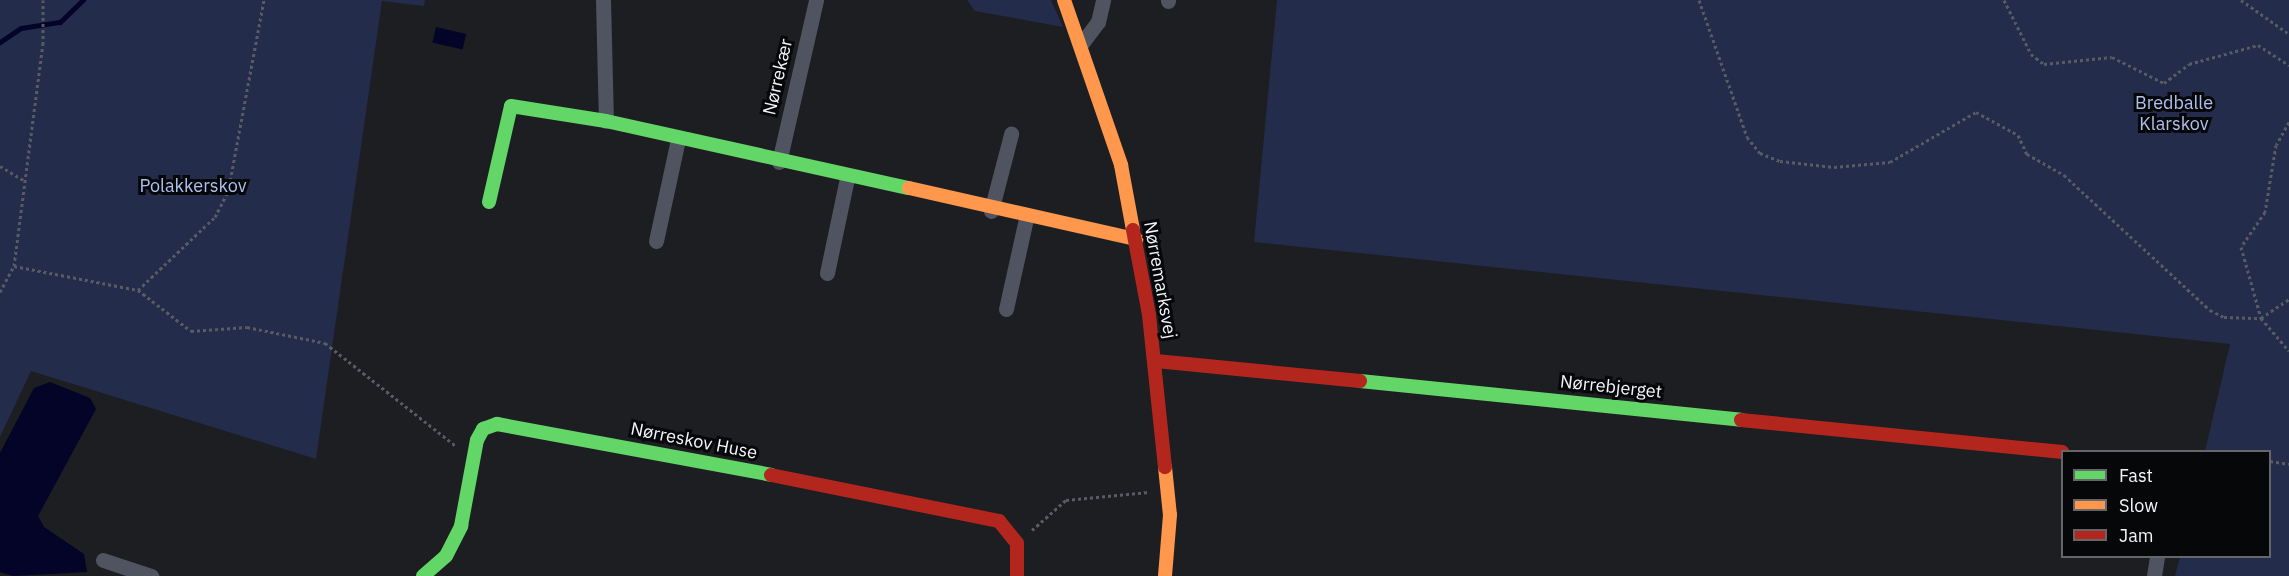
<!DOCTYPE html>
<meta charset="utf-8">
<style>
body{margin:0}
#map{position:relative;width:2289px;height:576px;overflow:hidden;background:#1c1e21;font-family:"IBM Plex Sans",sans-serif}
div>[style]{position:absolute}
.green>*{inset:0;background:#232c4a}
.water>*{inset:0;background:#040328;transform-origin:0 0}
.stream>*{height:5px;margin:-2.5px;padding:0 2.5px;transform-origin:2.5px;border-radius:2.5px;background:#040328}
.path>*{height:3px;margin-top:-1.5px;transform-origin:0;background:repeating-linear-gradient(90deg,#585b62 0 3px,transparent 0 6px)}
.street>*{height:15px;margin:-7.5px;padding:0 7.5px;transform-origin:7.5px;border-radius:7.5px;background:#4f5460}
.fast>*{height:14px;margin:-7px;padding:0 7px;transform-origin:7px;border-radius:7px;background:#63d668}
.slow>*{height:14px;margin:-7px;padding:0 7px;transform-origin:7px;border-radius:7px;background:#ff974d}
.jam>*{height:14px;margin:-7px;padding:0 7px;transform-origin:7px;border-radius:7px;background:#b3261e}
span{translate:-50% -50%;white-space:nowrap;text-align:center;line-height:1.15;-webkit-text-stroke:6px #060709;paint-order:stroke}
.street-label{font-size:18px;color:#f4f5f9}
.park-label{font-size:18px;color:#aec0f0}
.legend{position:absolute;left:2061px;top:450px;width:210px;height:108px;box-sizing:border-box;background:#060709;border:2px solid #656669;margin:0;padding:8px 10px;list-style:none;font-size:18px;color:#f4f5f9}
.legend li{display:flex;align-items:center;gap:12px;height:30px}
.legend b{width:30px;border:2px solid #656669}
</style>
<div id="map">
<div class="green">
<div style="clip-path:polygon(0 0,425px 0,424px 6px,382px 1px,316px 459px,31px 371px,0 437px)"></div>
<div style="clip-path:polygon(967px 0,1051px 0,1063px 27px,975px 11px)"></div>
<div style="clip-path:polygon(1277px 0,2289px 0,2289px 576px,2175px 576px,2180px 557px,2270px 556px,2270px 452px,2205px 451px,2230px 344px,1254px 242px)"></div>
</div>
<div class="water">
<div style="left:436px;top:27px;width:31px;height:16px;rotate:13deg"></div>
<div style="clip-path:polygon(50px 382px,90px 398px,96px 409px,38px 516px,44px 527px,84px 554px,87px 572px,13px 576px,0 572px,0 453px,34px 388px)"></div>
</div>
<div class="stream">
<div style="left:0;top:42px;width:25px;rotate:-34deg"></div>
<div style="left:21px;top:28px;width:39px;rotate:-9deg"></div>
<div style="left:60px;top:22px;width:32px;rotate:-44deg"></div>
</div>
<div class="path">
<div style="left:1699px;top:0;width:145px;rotate:70.7deg"></div>
<div style="left:1747px;top:137px;width:21px;rotate:51deg"></div>
<div style="left:1760px;top:153px;width:22px;rotate:22deg"></div>
<div style="left:1780px;top:161px;width:54px;rotate:6.3deg"></div>
<div style="left:1834px;top:167px;width:56px;rotate:-5.1deg"></div>
<div style="left:1890px;top:162px;width:99px;rotate:-30.2deg"></div>
<div style="left:1976px;top:112px;width:48px;rotate:28.7deg"></div>
<div style="left:2018px;top:135px;width:21px;rotate:65deg"></div>
<div style="left:2027px;top:154px;width:43px;rotate:29.6deg"></div>
<div style="left:2064px;top:175px;width:199px;rotate:42.8deg"></div>
<div style="left:2210px;top:310px;width:16px;rotate:27deg"></div>
<div style="left:2224px;top:317px;width:37px;rotate:2deg"></div>
<div style="left:2261px;top:318px;width:34px;rotate:-34deg"></div>
<div style="left:2004px;top:0;width:60px;rotate:63.4deg"></div>
<div style="left:2031px;top:54px;width:16px;rotate:38deg"></div>
<div style="left:2044px;top:64px;width:68px;rotate:-5.9deg"></div>
<div style="left:2112px;top:57px;width:58px;rotate:26.6deg"></div>
<div style="left:2164px;top:83px;width:31px;rotate:-37deg"></div>
<div style="left:2189px;top:64px;width:72px;rotate:-15.4deg"></div>
<div style="left:2258px;top:45px;width:37px;rotate:33deg"></div>
<div style="left:2241px;top:0;width:59px;rotate:35.3deg"></div>
<div style="left:2289px;top:122px;width:26px;rotate:119deg"></div>
<div style="left:2276px;top:145px;width:68px;rotate:99.3deg"></div>
<div style="left:2265px;top:212px;width:42px;rotate:124.4deg"></div>
<div style="left:2241px;top:247px;width:74px;rotate:74.3deg"></div>
<div style="left:2261px;top:318px;width:43px;rotate:49.7deg"></div>
<div style="left:0;top:166px;width:29px;rotate:31deg"></div>
<div style="left:14px;top:266px;width:126px;rotate:11deg"></div>
<div style="left:138px;top:290px;width:106px;rotate:-43.5deg"></div>
<div style="left:215px;top:217px;width:28px;rotate:-63deg"></div>
<div style="left:228px;top:192px;width:195px;rotate:-79.4deg"></div>
<div style="left:138px;top:290px;width:67px;rotate:37.7deg"></div>
<div style="left:191px;top:331px;width:56px;rotate:-4.1deg"></div>
<div style="left:247px;top:327px;width:80px;rotate:11.6deg"></div>
<div style="left:325px;top:343px;width:168px;rotate:38.2deg"></div>
<div style="left:0;top:292px;width:30px;rotate:-62deg"></div>
<div style="left:14px;top:266px;width:224px;rotate:-82.6deg"></div>
<div style="left:43px;top:44px;width:44px;rotate:-90deg"></div>
<div style="left:2270px;top:461px;width:19px;rotate:9deg"></div>
<div style="left:1032px;top:530px;width:45px;rotate:-41.4deg"></div>
<div style="left:1066px;top:500px;width:83px;rotate:-5.5deg"></div>
</div>
<div class="street">
<div style="left:603px;top:0;width:121px;rotate:88.6deg"></div>
<div style="left:1168px;top:1px;width:1px;rotate:-90deg"></div>
<div style="left:1082px;top:43px;width:26px;rotate:-53deg"></div>
<div style="left:1098px;top:22px;width:23px;rotate:-77deg"></div>
<div style="left:779px;top:162px;width:166px;rotate:-77.1deg"></div>
<div style="left:991px;top:211px;width:80px;rotate:-75.4deg"></div>
<div style="left:656px;top:241px;width:104px;rotate:-77.8deg"></div>
<div style="left:827px;top:273px;width:97px;rotate:-78.1deg"></div>
<div style="left:1006px;top:309px;width:92px;rotate:-77.5deg"></div>
<div style="left:103px;top:560px;width:51px;rotate:18.4deg"></div>
<div style="left:2154px;top:576px;width:20px;rotate:-81deg"></div>
</div>
<div class="fast">
<div style="left:489px;top:202px;width:98px;rotate:-77.1deg"></div>
<div style="left:511px;top:106px;width:96px;rotate:9deg"></div>
<div style="left:606px;top:121px;width:310px;rotate:12.5deg"></div>
<div style="left:1360px;top:381px;width:383px;rotate:5.8deg"></div>
<div style="left:423px;top:576px;width:30px;rotate:-41deg"></div>
<div style="left:446px;top:556px;width:34px;rotate:-63deg"></div>
<div style="left:461px;top:526px;width:87px;rotate:-79.5deg"></div>
<div style="left:477px;top:440px;width:13px;rotate:-61deg"></div>
<div style="left:483px;top:429px;width:15px;rotate:-20deg"></div>
<div style="left:497px;top:424px;width:279px;rotate:10.5deg"></div>
</div>
<div class="slow">
<div style="left:1064px;top:0;width:175px;rotate:70.9deg"></div>
<div style="left:1121px;top:165px;width:66px;rotate:79.5deg"></div>
<div style="left:909px;top:188px;width:233px;rotate:12.7deg"></div>
<div style="left:1165px;top:467px;width:48px;rotate:84.1deg"></div>
<div style="left:1170px;top:515px;width:61px;rotate:94.7deg"></div>
</div>
<div class="jam">
<div style="left:1133px;top:230px;width:86px;rotate:79.3deg"></div>
<div style="left:1149px;top:315px;width:153px;rotate:84deg"></div>
<div style="left:1156px;top:361px;width:205px;rotate:5.6deg"></div>
<div style="left:1741px;top:420px;width:323px;rotate:5.7deg"></div>
<div style="left:771px;top:475px;width:233px;rotate:11.4deg"></div>
<div style="left:999px;top:521px;width:28px;rotate:51deg"></div>
<div style="left:1017px;top:543px;width:33px;rotate:90deg"></div>
</div>
<div class="street-label">
<span style="left:778px;top:77px;rotate:-77deg">Nørrekær</span>
<span style="left:1160px;top:280px;rotate:80deg">Nørremarksvej</span>
<span style="left:1611px;top:387px;rotate:6deg">Nørrebjerget</span>
<span style="left:694px;top:441px;rotate:11deg">Nørreskov Huse</span>
</div>
<div class="park-label">
<span style="left:2174px;top:114px">Bredballe<br>Klarskov</span>
<span style="left:193px;top:186px">Polakkerskov</span>
</div>
<ul class="legend">
<li><b style="height:8px;background:#63d668"></b>Fast</li>
<li><b style="height:8px;background:#ff974d"></b>Slow</li>
<li><b style="height:8px;background:#b3261e"></b>Jam</li>
</ul>
</div>
